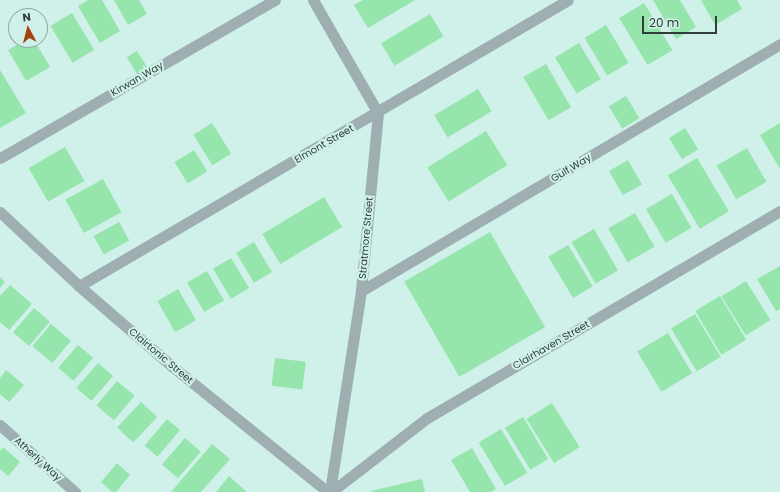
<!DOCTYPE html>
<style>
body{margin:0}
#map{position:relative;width:780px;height:492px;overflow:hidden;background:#cff1e9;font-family:Poppins,sans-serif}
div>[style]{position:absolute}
.building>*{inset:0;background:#96e5ac;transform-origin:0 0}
.service>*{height:11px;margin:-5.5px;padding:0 5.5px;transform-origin:5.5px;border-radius:5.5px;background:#9faeb0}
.minor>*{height:11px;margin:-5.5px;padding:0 5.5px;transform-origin:5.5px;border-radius:5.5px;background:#9faeb0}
span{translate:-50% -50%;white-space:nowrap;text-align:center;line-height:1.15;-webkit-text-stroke:4px #cff1e9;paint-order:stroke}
.street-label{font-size:10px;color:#303d3a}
.north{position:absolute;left:8px;top:8px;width:40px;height:40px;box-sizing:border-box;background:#cff1e9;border:1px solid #8fa9a3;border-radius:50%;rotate:353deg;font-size:11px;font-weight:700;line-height:16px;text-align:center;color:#303d3a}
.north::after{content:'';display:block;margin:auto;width:14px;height:18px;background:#a64112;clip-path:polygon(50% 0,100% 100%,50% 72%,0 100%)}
.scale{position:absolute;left:642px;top:16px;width:75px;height:18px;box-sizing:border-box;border:2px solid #303d3a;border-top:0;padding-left:5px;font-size:12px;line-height:14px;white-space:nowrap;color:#303d3a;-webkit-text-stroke:3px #cff1e9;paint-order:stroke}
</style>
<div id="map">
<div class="building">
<div style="clip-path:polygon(88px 0,102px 0,120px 31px,100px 43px,78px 6px)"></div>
<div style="clip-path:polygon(114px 0,139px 0,147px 14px,128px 25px)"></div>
<div style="clip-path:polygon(363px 0,415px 0,368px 28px,354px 5px)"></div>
<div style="clip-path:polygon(653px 0,680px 0,696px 27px,676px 39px)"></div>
<div style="clip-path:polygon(701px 0,737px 0,742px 9px,715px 25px)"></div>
<div style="left:644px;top:3px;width:55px;height:29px;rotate:59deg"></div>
<div style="left:72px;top:13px;width:43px;height:25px;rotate:59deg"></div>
<div style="left:430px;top:14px;width:26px;height:57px;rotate:59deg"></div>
<div style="left:606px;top:25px;width:44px;height:25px;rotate:59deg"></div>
<div style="clip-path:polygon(25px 40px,34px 40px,50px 67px,26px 81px,8px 50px)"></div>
<div style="left:579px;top:43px;width:42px;height:28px;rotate:59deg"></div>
<div style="left:137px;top:51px;width:19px;height:12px;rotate:58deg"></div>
<div style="left:546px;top:64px;width:50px;height:26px;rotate:60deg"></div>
<div style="clip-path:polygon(0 70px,26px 113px,0 128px)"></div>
<div style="left:478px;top:89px;width:26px;height:51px;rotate:59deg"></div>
<div style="left:626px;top:96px;width:26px;height:20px;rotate:59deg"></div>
<div style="left:212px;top:123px;width:36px;height:22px;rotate:58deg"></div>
<div style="clip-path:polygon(780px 123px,780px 169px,760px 135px)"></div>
<div style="left:685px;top:128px;width:25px;height:19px;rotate:58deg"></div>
<div style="left:486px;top:131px;width:40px;height:69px;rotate:58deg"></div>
<div style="left:65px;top:147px;width:39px;height:42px;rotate:60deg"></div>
<div style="left:747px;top:148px;width:39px;height:35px;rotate:60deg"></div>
<div style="left:194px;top:150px;width:25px;height:23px;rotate:58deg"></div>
<div style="left:697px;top:158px;width:62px;height:34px;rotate:59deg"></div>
<div style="left:628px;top:160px;width:28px;height:22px;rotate:60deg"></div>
<div style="left:103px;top:179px;width:38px;height:43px;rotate:61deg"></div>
<div style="left:672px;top:194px;width:39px;height:30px;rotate:60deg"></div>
<div style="left:324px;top:197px;width:35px;height:72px;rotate:59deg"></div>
<div style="left:635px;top:213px;width:39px;height:31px;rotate:60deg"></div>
<div style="left:119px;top:222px;width:21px;height:29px;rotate:61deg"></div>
<div style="left:594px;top:229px;width:48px;height:26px;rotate:60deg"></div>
<div style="left:490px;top:232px;width:110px;height:99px;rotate:60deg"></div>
<div style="left:254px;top:242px;width:35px;height:21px;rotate:59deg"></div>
<div style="left:568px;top:245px;width:48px;height:23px;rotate:59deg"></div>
<div style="left:231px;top:258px;width:35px;height:21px;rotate:59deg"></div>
<div style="clip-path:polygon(780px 266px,780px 309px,776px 311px,757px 279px)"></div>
<div style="left:207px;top:271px;width:34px;height:23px;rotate:60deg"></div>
<div style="clip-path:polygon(0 277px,5px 282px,0 288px)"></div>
<div style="left:746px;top:281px;width:46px;height:29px;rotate:58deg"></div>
<div style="clip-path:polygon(10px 285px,32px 304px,9px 330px,0 322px,0 296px)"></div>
<div style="left:178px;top:289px;width:36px;height:24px;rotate:60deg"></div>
<div style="left:720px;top:296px;width:51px;height:29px;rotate:59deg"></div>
<div style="left:34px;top:308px;width:21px;height:32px;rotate:41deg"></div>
<div style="left:695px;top:314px;width:50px;height:28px;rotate:59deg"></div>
<div style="left:51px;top:324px;width:26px;height:29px;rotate:40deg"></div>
<div style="left:668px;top:333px;width:47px;height:36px;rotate:59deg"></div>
<div style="left:78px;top:345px;width:20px;height:30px;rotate:41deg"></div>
<div style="left:275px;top:358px;width:31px;height:28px;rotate:7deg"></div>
<div style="left:98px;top:363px;width:20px;height:33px;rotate:41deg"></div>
<div style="clip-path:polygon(6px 370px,24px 385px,9px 402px,0 394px,0 378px)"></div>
<div style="left:117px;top:381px;width:23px;height:32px;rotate:40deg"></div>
<div style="left:141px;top:402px;width:22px;height:35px;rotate:43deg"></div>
<div style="left:552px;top:403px;width:52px;height:30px;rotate:58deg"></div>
<div style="left:523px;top:417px;width:49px;height:21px;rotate:59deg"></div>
<div style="left:167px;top:419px;width:17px;height:35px;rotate:40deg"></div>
<div style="left:501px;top:429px;width:51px;height:26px;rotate:59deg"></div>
<div style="left:185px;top:438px;width:21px;height:35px;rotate:41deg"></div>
<div style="clip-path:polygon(212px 444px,230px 459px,201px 492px,171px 492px)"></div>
<div style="clip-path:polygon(3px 447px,20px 462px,8px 476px,0 469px,0 451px)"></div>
<div style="clip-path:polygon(472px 448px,496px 489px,491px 492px,470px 492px,451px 460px)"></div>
<div style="clip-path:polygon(117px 463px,130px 475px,116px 492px,112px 492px,101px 482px)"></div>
<div style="clip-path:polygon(229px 476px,247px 492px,216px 492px)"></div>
<div style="clip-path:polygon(422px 479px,425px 492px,371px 492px,371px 491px)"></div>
</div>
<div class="service">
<div style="left:0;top:158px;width:317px;rotate:-29.9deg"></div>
<div style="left:361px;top:291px;width:486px;rotate:-30.5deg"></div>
<div style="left:0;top:425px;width:101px;rotate:41.8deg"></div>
</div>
<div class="minor">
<div style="left:313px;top:0;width:130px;rotate:60.1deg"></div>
<div style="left:378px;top:113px;width:179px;rotate:95.5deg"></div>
<div style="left:361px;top:291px;width:203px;rotate:98.8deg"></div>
<div style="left:0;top:212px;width:108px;rotate:43.1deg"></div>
<div style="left:79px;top:286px;width:124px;rotate:40.8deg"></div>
<div style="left:173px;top:367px;width:199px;rotate:38.9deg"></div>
<div style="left:79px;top:286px;width:566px;rotate:-30.32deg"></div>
<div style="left:331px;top:492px;width:121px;rotate:-37.6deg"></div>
<div style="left:427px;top:418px;width:409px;rotate:-30.4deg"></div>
</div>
<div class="street-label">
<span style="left:137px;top:79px;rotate:-30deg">Kirwan Way</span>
<span style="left:324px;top:144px;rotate:-30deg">Elmont Street</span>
<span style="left:571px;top:168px;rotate:-31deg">Gulf Way</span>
<span style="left:366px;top:238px;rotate:-85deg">Stratmore Street</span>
<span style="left:551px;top:345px;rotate:-30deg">Clairhaven Street</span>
<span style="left:161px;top:356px;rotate:40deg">Clairtonic Street</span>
<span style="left:38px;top:459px;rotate:42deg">Atherly Way</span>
</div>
<div class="north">N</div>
<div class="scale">20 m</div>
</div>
